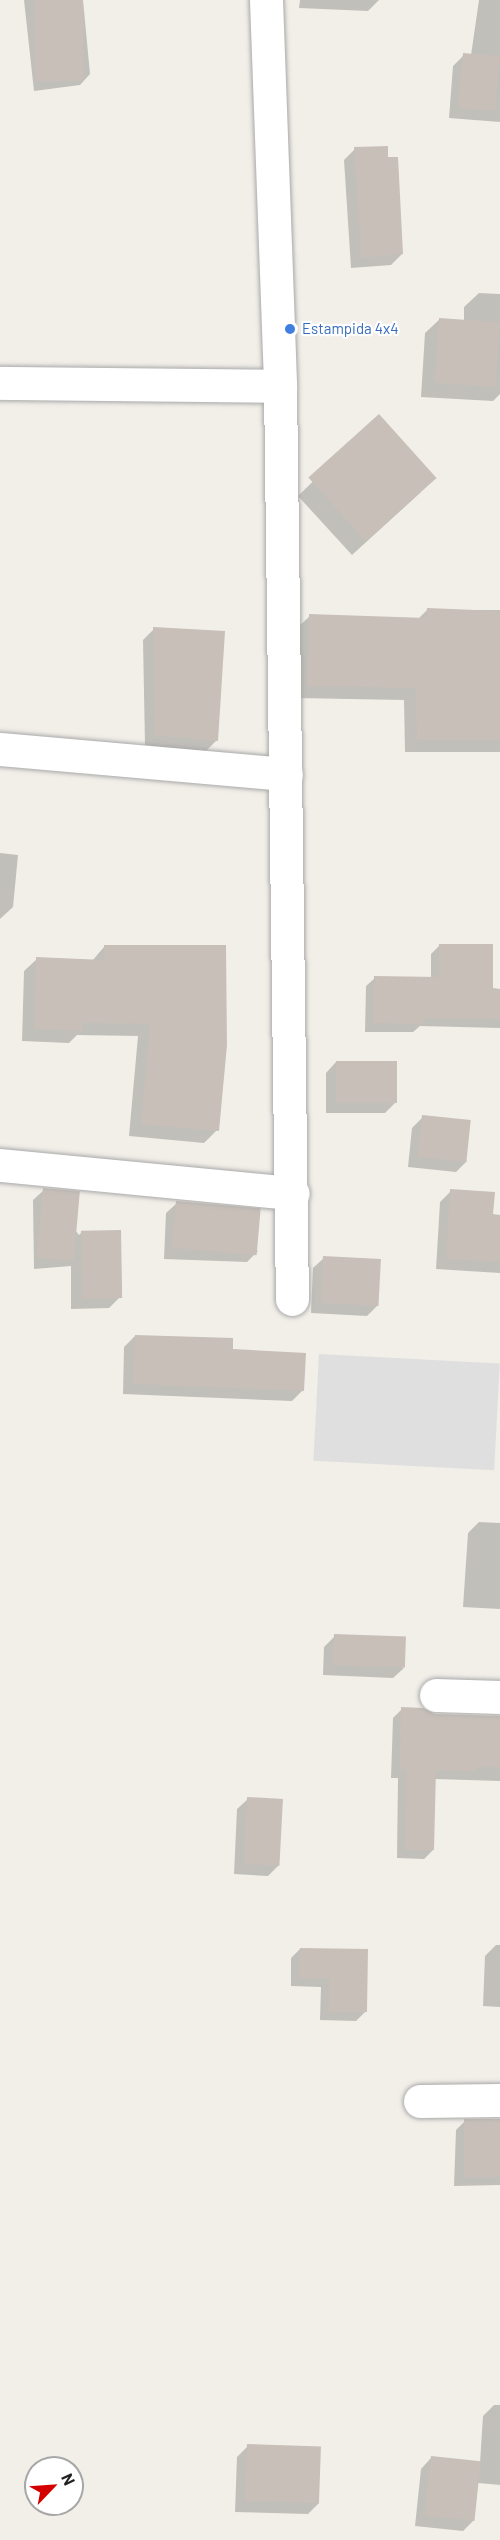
<!DOCTYPE html>
<style>
body{margin:0}
#map{position:relative;width:500px;height:2540px;overflow:hidden;background:#f2efe9;font-family:Barlow,sans-serif}
div>[style]{position:absolute}
.residential>*{inset:0;background:#e0dfdf;transform-origin:0 0}
.shadow>*{inset:0;background:#0003}
.building>*{inset:0;background:#c7bfb8;transform-origin:0 0}
.roads{filter:drop-shadow(0 0 2px #a9a9a9) drop-shadow(0 0 2px #a9a9a9)}
.minor>*{height:33px;margin:-16.5px;padding:0 16.5px;transform-origin:16.5px;border-radius:16.5px;background:#fff}
.dots>*{width:16px;height:16px;translate:-50% -50%;box-sizing:border-box;border:3px solid #fff;border-radius:50%}
span{translate:-50% -50%;white-space:nowrap;text-align:center;line-height:1.15;-webkit-text-stroke:4.5px #fff;paint-order:stroke}
.shop-label{font-size:15px;color:#366cbe}
.left{translate:0 -50%;text-align:left}
.north{position:absolute;left:24px;top:2456px;width:60px;height:60px;box-sizing:border-box;background:#fff;border:2px solid #a7a7a7;border-radius:50%;rotate:65deg;font-size:16px;font-weight:700;line-height:24px;text-align:center;color:#222}
.north::after{content:'';display:block;margin:auto;width:21px;height:27px;background:#d40000;clip-path:polygon(50% 0,100% 100%,50% 72%,0 100%)}
</style>
<div id="map">
<div class="residential">
<div style="left:319px;top:1354px;width:181px;height:107px;rotate:3deg"></div>
</div>
<div class="shadow">
<div style="clip-path:polygon(24px 0,83px 0,90px 74px,80px 85px,34px 91px)"></div>
<div style="clip-path:polygon(300px 0,379px 0,368px 11px,299px 8px)"></div>
<div style="clip-path:polygon(479px 0,500px 0,500px 122px,449px 118px,453px 66px,464px 55px,471px 55px)"></div>
<div style="clip-path:polygon(355px 149px,402px 254px,391px 265px,351px 268px,344px 160px)"></div>
<div style="clip-path:polygon(479px 293px,500px 294px,500px 394px,493px 401px,421px 397px,425px 333px,440px 319px,464px 321px,464px 307px)"></div>
<div style="clip-path:polygon(379px 417px,421px 492px,352px 555px,298px 496px)"></div>
<div style="clip-path:polygon(427px 610px,500px 610px,500px 752px,405px 752px,404px 700px,295px 698px,297px 628px,310px 616px,418px 619px)"></div>
<div style="clip-path:polygon(154px 629px,216px 741px,205px 752px,145px 745px,143px 640px)"></div>
<div style="clip-path:polygon(0 853px,18px 855px,13px 907px,0 919px)"></div>
<div style="clip-path:polygon(440px 945px,492px 989px,500px 990px,500px 1028px,420px 1026px,413px 1032px,365px 1032px,366px 986px,375px 978px,431px 978px,431px 954px)"></div>
<div style="clip-path:polygon(104px 947px,217px 1130px,204px 1143px,129px 1136px,138px 1036px,77px 1035px,69px 1043px,22px 1041px,24px 971px,37px 959px,92px 961px)"></div>
<div style="clip-path:polygon(336px 1062px,396px 1102px,385px 1113px,326px 1113px,326px 1073px)"></div>
<div style="clip-path:polygon(423px 1117px,467px 1161px,456px 1172px,408px 1167px,412px 1128px)"></div>
<div style="clip-path:polygon(44px 1190px,79px 1235px,82px 1232px,120px 1297px,109px 1308px,71px 1309px,71px 1266px,34px 1269px,33px 1200px)"></div>
<div style="clip-path:polygon(451px 1191px,492px 1216px,500px 1216px,500px 1273px,436px 1269px,440px 1202px)"></div>
<div style="clip-path:polygon(177px 1203px,258px 1251px,247px 1262px,164px 1259px,166px 1213px)"></div>
<div style="clip-path:polygon(324px 1258px,378px 1305px,367px 1316px,311px 1313px,313px 1268px)"></div>
<div style="clip-path:polygon(135px 1336px,232px 1350px,303px 1390px,292px 1401px,123px 1394px,124px 1347px)"></div>
<div style="clip-path:polygon(479px 1522px,500px 1523px,500px 1609px,463px 1607px,468px 1533px)"></div>
<div style="clip-path:polygon(335px 1636px,404px 1668px,393px 1678px,323px 1675px,324px 1647px)"></div>
<div style="clip-path:polygon(402px 1709px,435px 1715px,500px 1717px,500px 1781px,434px 1779px,433px 1850px,424px 1859px,397px 1858px,398px 1778px,391px 1778px,393px 1718px)"></div>
<div style="clip-path:polygon(248px 1799px,279px 1865px,268px 1876px,234px 1874px,237px 1809px)"></div>
<div style="clip-path:polygon(496px 1945px,500px 1945px,500px 2007px,483px 2006px,485px 1956px)"></div>
<div style="clip-path:polygon(300px 1949px,365px 2012px,356px 2021px,320px 2020px,321px 1987px,291px 1986px,291px 1958px)"></div>
<div style="clip-path:polygon(500px 2120px,500px 2185px,454px 2186px,456px 2130px,465px 2121px)"></div>
<div style="clip-path:polygon(494px 2405px,500px 2405px,500px 2485px,478px 2483px,474px 2520px,463px 2531px,415px 2526px,421px 2469px,431px 2458px,480px 2463px,483px 2416px)"></div>
<div style="clip-path:polygon(248px 2446px,319px 2503px,308px 2514px,235px 2512px,237px 2457px)"></div>
</div>
<div class="building">
<div style="left:35px;top:0;width:48px;height:81px"></div>
<div style="left:463px;top:53px;width:37px;height:55px;rotate:5deg"></div>
<div style="clip-path:polygon(388px 146px,388px 157px,398px 157px,403px 254px,361px 258px,354px 147px)"></div>
<div style="left:439px;top:318px;width:61px;height:65px;rotate:4deg"></div>
<div style="left:379px;top:414px;width:86px;height:95px;rotate:48deg"></div>
<div style="clip-path:polygon(427px 608px,500px 611px,500px 740px,417px 740px,416px 688px,307px 686px,309px 614px,426px 618px)"></div>
<div style="clip-path:polygon(153px 627px,225px 631px,218px 741px,155px 735px)"></div>
<div style="clip-path:polygon(439px 944px,493px 944px,493px 988px,500px 989px,500px 1019px,423px 1018px,423px 1024px,373px 1023px,374px 976px,439px 977px)"></div>
<div style="clip-path:polygon(104px 945px,226px 945px,227px 1045px,219px 1131px,141px 1124px,150px 1024px,83px 1023px,83px 1031px,34px 1029px,36px 957px,104px 960px)"></div>
<div style="left:336px;top:1061px;width:61px;height:42px"></div>
<div style="left:422px;top:1115px;width:49px;height:42px;rotate:6deg"></div>
<div style="left:43px;top:1188px;width:37px;height:70px;rotate:5deg"></div>
<div style="clip-path:polygon(450px 1189px,495px 1192px,493px 1214px,500px 1215px,500px 1262px,446px 1259px)"></div>
<div style="left:176px;top:1201px;width:85px;height:47px;rotate:5deg"></div>
<div style="left:121px;top:1230px;width:68px;height:40px;rotate:89deg"></div>
<div style="left:323px;top:1256px;width:58px;height:47px;rotate:3deg"></div>
<div style="clip-path:polygon(135px 1335px,233px 1338px,233px 1349px,306px 1353px,304px 1391px,133px 1384px)"></div>
<div style="left:334px;top:1634px;width:72px;height:31px;rotate:2deg"></div>
<div style="clip-path:polygon(401px 1707px,423px 1708px,435px 1714px,500px 1716px,500px 1767px,476px 1767px,476px 1771px,436px 1770px,434px 1850px,405px 1850px,407px 1769px,400px 1769px)"></div>
<div style="left:247px;top:1797px;width:36px;height:67px;rotate:3deg"></div>
<div style="clip-path:polygon(300px 1948px,368px 1949px,367px 2012px,329px 2012px,329px 1978px,299px 1978px)"></div>
<div style="left:464px;top:2119px;width:36px;height:58px"></div>
<div style="left:247px;top:2444px;width:74px;height:57px;rotate:2deg"></div>
<div style="left:431px;top:2456px;width:50px;height:60px;rotate:6deg"></div>
</div>
<div class="roads">
<div class="minor">
<div style="left:266px;top:0;width:386px;rotate:87.9deg"></div>
<div style="left:280px;top:386px;width:913px;rotate:89.25deg"></div>
<div style="left:0;top:383px;width:280px;rotate:0.6deg"></div>
<div style="left:0;top:749px;width:287px;rotate:5deg"></div>
<div style="left:0;top:1165px;width:294px;rotate:5.5deg"></div>
<div style="left:436px;top:1695px;width:64px;rotate:1.8deg"></div>
<div style="left:420px;top:2101px;width:80px;rotate:-0.7deg"></div>
</div>
</div>
<div class="dots">
<div style="left:290px;top:329px;background:#3f7fe0"></div>
</div>
<div class="shop-label">
<span class="left" style="left:302px;top:329px">Estampida 4x4</span>
</div>
<div class="north">N</div>
</div>
